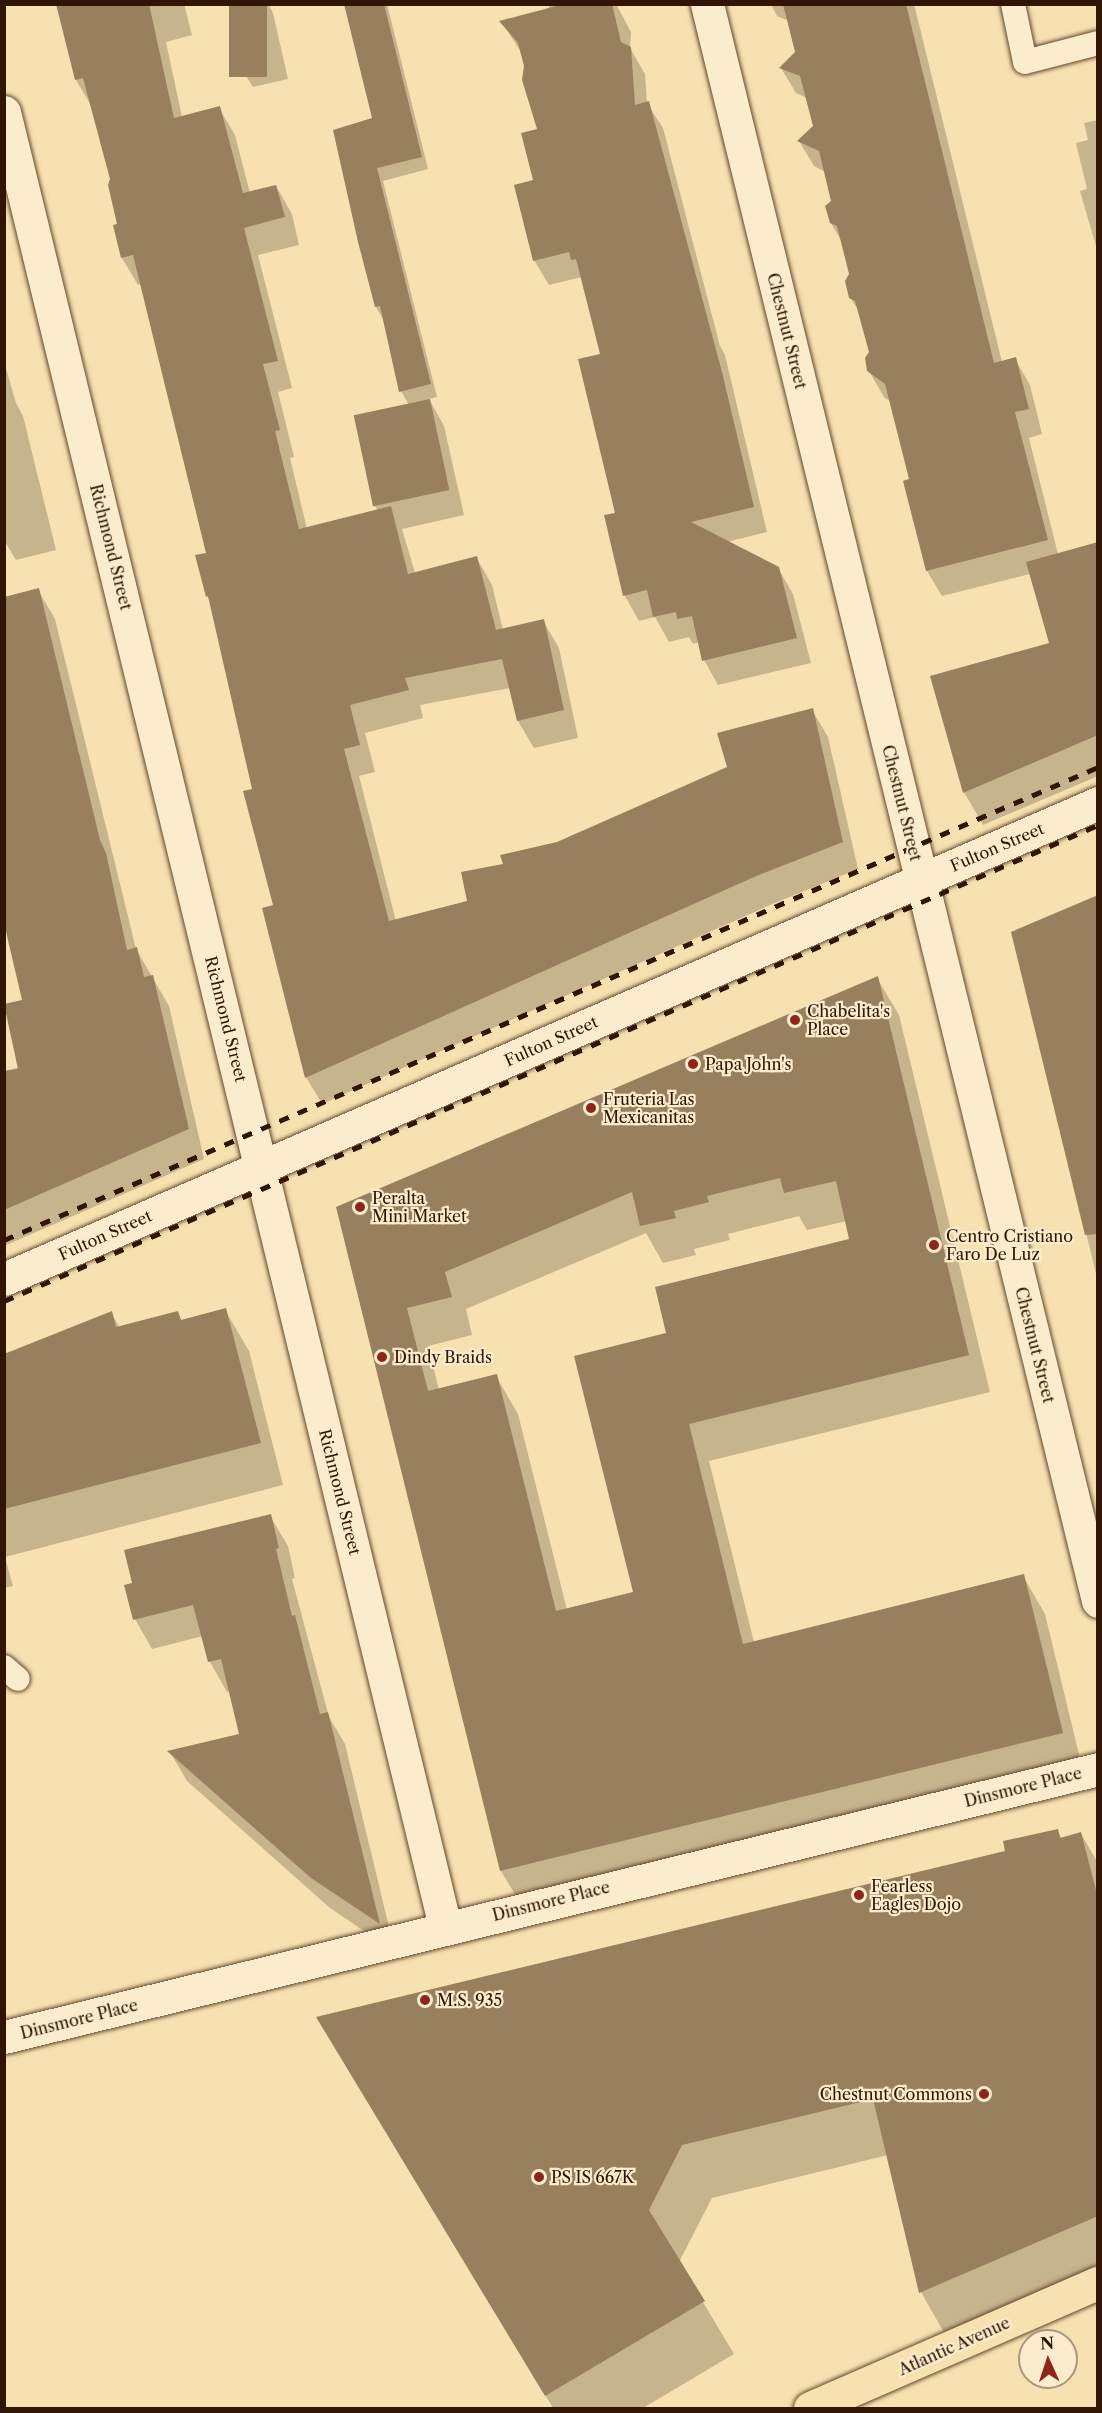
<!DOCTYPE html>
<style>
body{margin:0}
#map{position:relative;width:1102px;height:2413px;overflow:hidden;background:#f8e1b1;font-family:"Libre Caslon Text",serif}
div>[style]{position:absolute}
.shadow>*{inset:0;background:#0003}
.building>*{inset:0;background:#987f5e;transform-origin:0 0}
.roads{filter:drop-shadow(0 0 2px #63472f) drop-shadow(0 0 2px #63472f)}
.service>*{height:24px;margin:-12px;padding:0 12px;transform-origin:12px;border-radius:12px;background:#faeccc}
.minor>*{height:33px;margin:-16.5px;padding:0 16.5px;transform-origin:16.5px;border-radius:16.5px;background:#faeccc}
.tertiary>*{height:33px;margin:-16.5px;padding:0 16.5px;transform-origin:16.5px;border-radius:16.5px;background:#faeccc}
.primary>*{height:33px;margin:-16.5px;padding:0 16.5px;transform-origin:16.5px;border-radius:16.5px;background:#f8e1b1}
.rail>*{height:4.5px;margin-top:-2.25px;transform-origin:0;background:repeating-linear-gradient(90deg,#311404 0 10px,transparent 0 20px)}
.dots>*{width:16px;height:16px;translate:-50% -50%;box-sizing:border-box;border:3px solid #faeccc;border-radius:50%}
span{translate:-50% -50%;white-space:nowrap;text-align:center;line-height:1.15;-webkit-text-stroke:4.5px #faeccc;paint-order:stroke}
.street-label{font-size:16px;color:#311404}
.poi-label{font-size:16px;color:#311404}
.left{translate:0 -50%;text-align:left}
.right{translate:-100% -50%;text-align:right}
.frame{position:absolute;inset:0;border:6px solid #311404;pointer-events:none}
.north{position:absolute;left:1018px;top:2329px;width:60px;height:60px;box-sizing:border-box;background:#faeccc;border:2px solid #aa967c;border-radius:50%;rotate:357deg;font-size:16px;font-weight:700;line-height:24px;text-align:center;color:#311404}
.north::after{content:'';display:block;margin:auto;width:21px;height:27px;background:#8f2418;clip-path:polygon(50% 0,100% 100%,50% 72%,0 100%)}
</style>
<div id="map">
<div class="shadow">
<div style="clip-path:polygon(57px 4px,184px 4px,192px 35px,166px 42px,182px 117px,219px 108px,235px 135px,250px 193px,276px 186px,292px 214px,299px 245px,258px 255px,292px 388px,278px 392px,294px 457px,290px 458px,307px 529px,378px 511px,375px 506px,409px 405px,401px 391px,383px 319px,376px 307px,374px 119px,346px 4px,387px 4px,428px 169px,383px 181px,437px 397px,429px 399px,444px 426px,464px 515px,402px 529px,415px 573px,476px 557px,492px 585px,503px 630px,543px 621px,559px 648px,578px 738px,534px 748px,518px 721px,510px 688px,420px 705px,423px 718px,365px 733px,375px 772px,359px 776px,396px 921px,469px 902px,504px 865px,558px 844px,728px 767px,812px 710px,828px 737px,858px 869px,770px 905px,322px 1104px,306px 1077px,254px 790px,212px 604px,207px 596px,207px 554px,142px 284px,138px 285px,122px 258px,114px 226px,119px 225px,111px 179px,92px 107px,76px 80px)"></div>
<div style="clip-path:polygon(245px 4px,268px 4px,273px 13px,288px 79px,253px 87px,245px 74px)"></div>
<div style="clip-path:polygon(548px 4px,616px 4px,631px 32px,630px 48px,645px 74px,647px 103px,663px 128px,720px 346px,725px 355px,767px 532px,727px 542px,778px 568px,793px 594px,811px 663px,718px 685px,704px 660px,699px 642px,693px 644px,689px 637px,669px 642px,655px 617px,639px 621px,625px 596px,606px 516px,617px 514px,602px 355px,582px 277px,549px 285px,534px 260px,534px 181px,538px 130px,522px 54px,502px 22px,550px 10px)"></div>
<div style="clip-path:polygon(771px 4px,914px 4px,1002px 362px,1015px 359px,1030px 385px,1042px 434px,1029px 438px,1058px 554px,1098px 543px,1098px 776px,983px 825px,964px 792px,931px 677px,1050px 644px,1030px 574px,942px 596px,927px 571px,905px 482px,911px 481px,891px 402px,884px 397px,869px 371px,870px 352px,860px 313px,850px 297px,851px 275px,843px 244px,831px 223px,833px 201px,825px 172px,814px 166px,799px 141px,814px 127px,807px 98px,796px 93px,781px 68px,797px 53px,789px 21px,777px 16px)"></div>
<div style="clip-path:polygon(1098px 120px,1098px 253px,1080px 191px,1087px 189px,1076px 143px,1088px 140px,1084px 123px)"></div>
<div style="clip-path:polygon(4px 361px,16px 403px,23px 416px,56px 550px,16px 560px,4px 540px)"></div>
<div style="clip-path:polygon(38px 590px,55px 619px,136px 949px,169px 1006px,204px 1159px,4px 1246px,4px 1071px,20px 1067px)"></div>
<div style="clip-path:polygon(1098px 897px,1098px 1282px,1013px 933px)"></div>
<div style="clip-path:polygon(evenodd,877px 978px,899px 1015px,990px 1392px,709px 1461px,754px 1642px,1023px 1576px,1045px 1614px,1083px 1771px,523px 1908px,501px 1871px,338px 1208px,877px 978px,799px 1216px,807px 1230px,847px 1221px,851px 1240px,668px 1334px,635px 1593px,567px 1610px,518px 1414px,496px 1376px,439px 1390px,428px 1346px,472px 1335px,466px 1309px,646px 1233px,663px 1263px,696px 1255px,694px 1249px,730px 1240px,728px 1234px,799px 1216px)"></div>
<div style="clip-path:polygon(225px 1310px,249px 1351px,283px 1485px,5px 1557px,13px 1586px,4px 1588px,4px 1355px,111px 1313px,120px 1328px,177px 1313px,182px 1321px)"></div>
<div style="clip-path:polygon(270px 1516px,288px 1546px,295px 1578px,292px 1579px,329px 1717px,345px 1744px,395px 1952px,330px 1908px,187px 1781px,170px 1752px,241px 1735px,230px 1691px,227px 1692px,210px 1662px,203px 1636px,152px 1649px,135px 1619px)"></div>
<div style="clip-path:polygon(1057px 1830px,1062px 1839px,1081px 1834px,1098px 1863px,1098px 2282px,951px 2345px,921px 2292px,888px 2155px,712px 2198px,679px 2262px,734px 2354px,643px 2408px,553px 2408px,318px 2018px,1007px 1852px)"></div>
</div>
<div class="building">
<div style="clip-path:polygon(56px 4px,149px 4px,174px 118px,220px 106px,243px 193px,276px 185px,285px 217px,244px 228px,278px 361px,263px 364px,280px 430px,275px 431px,299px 529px,391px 506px,408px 574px,477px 556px,496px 630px,544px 619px,564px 710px,517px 721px,502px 659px,405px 678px,409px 690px,350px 705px,360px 745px,344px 749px,389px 921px,467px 901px,461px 872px,503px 864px,500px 855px,557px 842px,727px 767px,717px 733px,813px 708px,843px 842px,754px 877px,305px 1078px,262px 908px,273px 905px,243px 791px,252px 789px,208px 596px,206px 597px,195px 555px,206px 553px,133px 255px,121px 258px,113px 225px,117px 224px,108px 185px,110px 179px,83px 78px,75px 80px)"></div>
<div style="left:229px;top:4px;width:38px;height:73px"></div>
<div style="clip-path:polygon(344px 4px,384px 4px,422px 157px,377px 168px,431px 384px,399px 392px,380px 306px,375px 307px,358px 242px,333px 130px,372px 118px)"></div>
<div style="clip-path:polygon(564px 4px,612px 4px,621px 42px,631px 47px,635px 105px,649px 101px,722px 372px,754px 507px,691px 522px,779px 567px,797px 638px,702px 661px,692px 616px,677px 619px,676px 612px,653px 617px,647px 590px,623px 596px,604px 515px,615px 513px,578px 359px,600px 354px,576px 259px,571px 260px,569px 252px,533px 261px,514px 185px,533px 180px,521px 133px,537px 129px,522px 80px,524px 66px,518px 43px,499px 21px)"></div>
<div style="clip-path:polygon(783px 4px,906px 4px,994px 363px,1016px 357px,1029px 409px,1015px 412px,1048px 540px,926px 571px,903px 481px,909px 479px,885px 384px,867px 371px,865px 358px,869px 352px,855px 301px,849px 298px,845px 281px,849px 274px,837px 226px,830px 223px,825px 206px,831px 201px,819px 151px,797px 141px,813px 126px,800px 76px,779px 68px,795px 52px)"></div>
<div style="left:430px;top:399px;width:93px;height:78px;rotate:78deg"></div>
<div style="clip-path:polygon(1098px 542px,1098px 735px,963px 793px,930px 676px,1049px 643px,1026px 562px)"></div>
<div style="clip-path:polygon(39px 588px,100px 840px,106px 853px,127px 950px,137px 947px,144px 977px,153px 975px,189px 1129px,4px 1210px,4px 1071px,18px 1069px,4px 1004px,22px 1000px,4px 923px,4px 597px)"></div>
<div style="clip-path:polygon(1098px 895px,1098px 1234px,1085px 1235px,1011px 932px)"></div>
<div style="clip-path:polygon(evenodd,878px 976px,969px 1355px,689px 1424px,743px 1644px,1024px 1574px,1063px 1733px,500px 1871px,336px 1207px,878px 976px,780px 1178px,784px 1193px,836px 1181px,849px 1239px,655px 1287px,666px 1333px,574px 1356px,633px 1592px,556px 1611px,497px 1374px,428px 1391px,407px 1308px,452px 1297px,445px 1272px,632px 1192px,640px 1226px,676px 1218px,674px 1211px,709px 1202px,707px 1196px,780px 1178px)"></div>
<div style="clip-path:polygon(226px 1308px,261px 1443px,4px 1509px,4px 1354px,112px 1311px,116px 1327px,178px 1311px,181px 1320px)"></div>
<div style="clip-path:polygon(271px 1514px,279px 1548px,276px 1549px,292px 1616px,295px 1615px,320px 1714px,328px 1712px,380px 1924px,311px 1878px,167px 1751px,239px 1734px,221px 1659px,208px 1662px,193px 1605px,133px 1620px,124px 1585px,132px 1583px,124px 1550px)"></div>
<div style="clip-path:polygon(1058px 1829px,1060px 1838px,1081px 1832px,1098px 1898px,1098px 2216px,919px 2293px,873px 2099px,682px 2145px,649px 2210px,705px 2301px,545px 2396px,316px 2017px,1005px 1851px,1003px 1841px)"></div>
</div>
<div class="roads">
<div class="service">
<div style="left:1013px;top:4px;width:59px;rotate:78.3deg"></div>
<div style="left:1025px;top:62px;width:75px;rotate:-14.6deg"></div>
<div style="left:4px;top:1667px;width:18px;rotate:41deg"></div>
</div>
<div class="minor">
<div style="left:707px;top:4px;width:1644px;rotate:76.24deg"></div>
<div style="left:4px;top:112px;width:1868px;rotate:76.34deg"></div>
<div style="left:4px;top:2037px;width:1126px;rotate:-13.76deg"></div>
</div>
<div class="tertiary">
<div style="left:4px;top:1279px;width:1193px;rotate:-23.51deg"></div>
</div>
<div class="primary">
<div style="left:810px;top:2408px;width:314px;rotate:-23.5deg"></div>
</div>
</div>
<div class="rail">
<div style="left:4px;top:1240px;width:1192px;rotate:-23.38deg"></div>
<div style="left:4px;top:1301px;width:1193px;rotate:-23.51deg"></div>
</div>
<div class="dots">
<div style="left:795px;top:1020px;background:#8f2418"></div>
<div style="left:693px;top:1064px;background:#8f2418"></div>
<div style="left:591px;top:1108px;background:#8f2418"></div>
<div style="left:360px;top:1207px;background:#8f2418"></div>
<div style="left:934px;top:1245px;background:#8f2418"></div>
<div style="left:382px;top:1357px;background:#8f2418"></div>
<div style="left:859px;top:1895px;background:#8f2418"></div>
<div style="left:425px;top:2000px;background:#8f2418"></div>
<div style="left:984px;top:2094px;background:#8f2418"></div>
<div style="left:539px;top:2177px;background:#8f2418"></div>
</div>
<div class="street-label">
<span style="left:787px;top:331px;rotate:76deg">Chestnut Street</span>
<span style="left:111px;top:547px;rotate:76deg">Richmond Street</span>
<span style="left:902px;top:803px;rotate:76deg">Chestnut Street</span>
<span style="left:997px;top:847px;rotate:-23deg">Fulton Street</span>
<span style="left:226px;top:1019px;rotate:76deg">Richmond Street</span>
<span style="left:551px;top:1041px;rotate:-24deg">Fulton Street</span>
<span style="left:105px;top:1235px;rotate:-24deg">Fulton Street</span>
<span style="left:1035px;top:1345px;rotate:76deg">Chestnut Street</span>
<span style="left:340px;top:1492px;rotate:76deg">Richmond Street</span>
<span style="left:1023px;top:1787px;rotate:-14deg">Dinsmore Place</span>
<span style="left:551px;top:1901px;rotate:-14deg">Dinsmore Place</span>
<span style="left:79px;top:2019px;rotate:-14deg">Dinsmore Place</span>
<span style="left:954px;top:2346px;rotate:-24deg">Atlantic Avenue</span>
</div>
<div class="poi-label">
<span class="left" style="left:807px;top:1020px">Chabelita's<br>Place</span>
<span class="left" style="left:705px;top:1064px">Papa John's</span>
<span class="left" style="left:603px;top:1108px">Fruteria Las<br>Mexicanitas</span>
<span class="left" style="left:372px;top:1207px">Peralta<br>Mini Market</span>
<span class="left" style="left:946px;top:1245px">Centro Cristiano<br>Faro De Luz</span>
<span class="left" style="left:394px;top:1357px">Dindy Braids</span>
<span class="left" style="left:871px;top:1895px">Fearless<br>Eagles Dojo</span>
<span class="left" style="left:437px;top:2000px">M.S. 935</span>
<span class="right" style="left:972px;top:2094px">Chestnut Commons</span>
<span class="left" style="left:551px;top:2177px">PS IS 667K</span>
</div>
<div class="frame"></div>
<div class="north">N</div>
</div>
